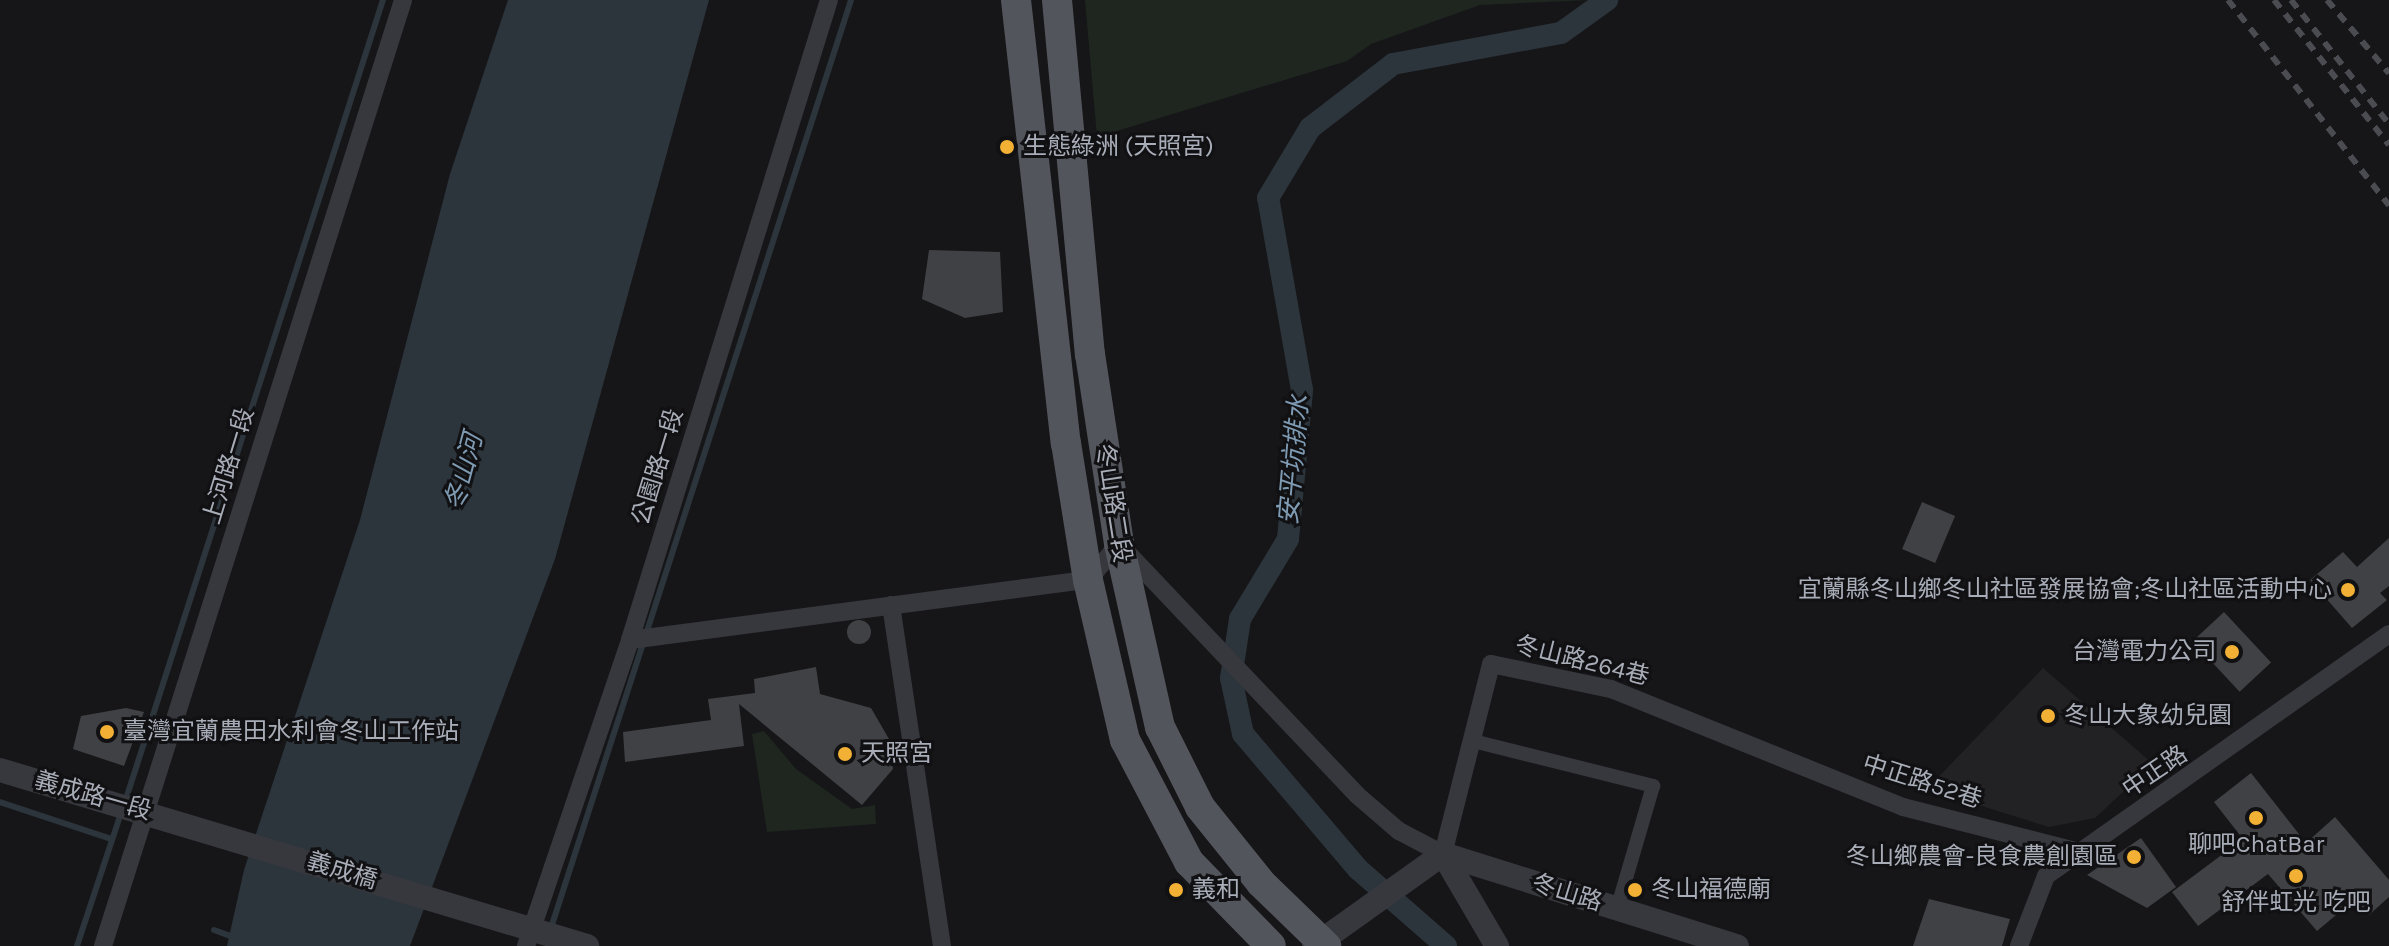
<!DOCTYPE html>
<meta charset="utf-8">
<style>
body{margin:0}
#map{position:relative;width:2389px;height:946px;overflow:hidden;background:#161618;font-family:Karla,"Noto Sans TC",sans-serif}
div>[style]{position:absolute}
.built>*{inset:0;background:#222225}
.green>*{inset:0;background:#1e261f}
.water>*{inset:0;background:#2c353c}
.stream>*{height:6px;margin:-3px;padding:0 3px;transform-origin:3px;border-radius:3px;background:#2c353c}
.canal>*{height:22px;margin:-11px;padding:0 11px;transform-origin:11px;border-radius:11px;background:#2c353c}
.building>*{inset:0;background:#404145;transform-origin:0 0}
.round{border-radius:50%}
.pedestrian>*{height:14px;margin:-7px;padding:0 7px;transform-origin:7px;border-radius:7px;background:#37383d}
.minor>*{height:18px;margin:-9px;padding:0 9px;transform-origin:9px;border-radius:9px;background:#37383d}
.tertiary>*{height:24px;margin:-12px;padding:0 12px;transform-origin:12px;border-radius:12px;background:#37383d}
.primary>*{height:30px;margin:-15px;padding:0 15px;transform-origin:15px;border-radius:15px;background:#53555c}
.rail>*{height:6px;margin-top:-3px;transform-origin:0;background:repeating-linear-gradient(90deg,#4a4c52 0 10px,transparent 0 18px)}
.dots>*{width:22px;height:22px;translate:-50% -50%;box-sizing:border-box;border:4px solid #111113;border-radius:50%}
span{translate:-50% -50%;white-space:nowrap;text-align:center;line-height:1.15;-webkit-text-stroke:6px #111113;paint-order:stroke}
.poi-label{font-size:24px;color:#a8adb8}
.left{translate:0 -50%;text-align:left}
.right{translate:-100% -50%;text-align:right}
.street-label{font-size:24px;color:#a8adb8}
.water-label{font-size:26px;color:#7f9bb3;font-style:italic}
</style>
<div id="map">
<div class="built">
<div style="clip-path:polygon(2043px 668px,2153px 764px,2095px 818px,2049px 827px,1927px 789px)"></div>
</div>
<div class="green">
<div style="clip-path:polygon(1085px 0,1589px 0,1480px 5px,1371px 44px,1347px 61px,1097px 137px)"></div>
<div style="clip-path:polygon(764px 731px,796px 769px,852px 809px,875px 805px,876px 824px,767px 832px,752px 734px)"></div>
</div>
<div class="water">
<div style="clip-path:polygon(508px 0,709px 0,555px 559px,410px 946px,227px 946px,244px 870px,360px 520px,450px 174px)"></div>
</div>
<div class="stream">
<div style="left:0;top:802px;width:117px;rotate:18.4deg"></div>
<div style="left:125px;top:802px;width:842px;rotate:-72.17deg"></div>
<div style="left:214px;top:930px;width:23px;rotate:20deg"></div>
<div style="left:550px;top:931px;width:978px;rotate:-72.08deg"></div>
<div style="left:77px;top:946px;width:140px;rotate:-71.7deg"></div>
</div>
<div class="canal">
<div style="left:1446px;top:946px;width:117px;rotate:-138.8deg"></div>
<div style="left:1358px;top:869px;width:177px;rotate:-130.4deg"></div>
<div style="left:1243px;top:734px;width:57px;rotate:-102.1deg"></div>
<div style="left:1231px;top:678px;width:60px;rotate:-81.3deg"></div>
<div style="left:1240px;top:619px;width:93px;rotate:-59deg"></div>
<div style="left:1288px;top:539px;width:150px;rotate:-84.6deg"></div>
<div style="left:1302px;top:390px;width:195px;rotate:-100deg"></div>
<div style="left:1268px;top:198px;width:82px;rotate:-59deg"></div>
<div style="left:1310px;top:128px;width:105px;rotate:-37.6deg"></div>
<div style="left:1393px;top:64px;width:171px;rotate:-10.5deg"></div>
<div style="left:1561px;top:33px;width:57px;rotate:-35.7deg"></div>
</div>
<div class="building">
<div style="clip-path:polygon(929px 250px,1000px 252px,1003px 312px,965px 318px,922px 299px)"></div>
<div style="left:1922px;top:502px;width:36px;height:51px;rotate:23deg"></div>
<div style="clip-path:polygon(2389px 538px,2389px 586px,2380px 593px,2387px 600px,2352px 628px,2310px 580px,2343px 552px,2357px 567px)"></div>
<div style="left:2224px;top:612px;width:69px;height:43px;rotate:47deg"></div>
<div class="round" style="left:847px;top:620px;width:24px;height:24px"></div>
<div style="clip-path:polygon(816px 667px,820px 694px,871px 708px,889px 739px,893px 769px,862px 805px,739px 704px,744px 746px,625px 762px,623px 732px,711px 720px,708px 699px,755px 693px,754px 679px)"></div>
<div style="clip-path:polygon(126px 708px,144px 712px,124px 766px,73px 749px,81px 716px)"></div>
<div style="clip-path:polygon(2251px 773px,2306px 843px,2335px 817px,2389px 880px,2389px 897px,2369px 915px,2355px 899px,2317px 931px,2268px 874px,2198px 926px,2172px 892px,2243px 839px,2214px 802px)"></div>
<div style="clip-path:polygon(2141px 838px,2176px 887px,2147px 908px,2087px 875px)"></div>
<div style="clip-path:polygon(1929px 899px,2010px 919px,2002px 946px,1913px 946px)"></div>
</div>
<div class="pedestrian">
<div style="left:1473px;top:741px;width:186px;rotate:14deg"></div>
<div style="left:1653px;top:786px;width:128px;rotate:106.3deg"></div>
</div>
<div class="minor">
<div style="left:891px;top:605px;width:345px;rotate:81.5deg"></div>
<div style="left:630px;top:640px;width:462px;rotate:-7.5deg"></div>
<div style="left:1088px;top:580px;width:48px;rotate:-49.3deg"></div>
<div style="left:1119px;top:544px;width:346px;rotate:46.5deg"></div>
<div style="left:1357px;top:795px;width:55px;rotate:40.6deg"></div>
<div style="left:1399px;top:831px;width:50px;rotate:27.6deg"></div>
<div style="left:1443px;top:854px;width:196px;rotate:-75.8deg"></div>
<div style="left:1491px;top:664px;width:123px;rotate:11.8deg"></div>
<div style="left:1611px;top:689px;width:315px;rotate:22deg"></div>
<div style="left:1903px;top:807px;width:183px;rotate:14.3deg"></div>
<div style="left:103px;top:946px;width:992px;rotate:-72.4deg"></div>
<div style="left:526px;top:946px;width:323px;rotate:-71.2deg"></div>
<div style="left:630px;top:640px;width:670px;rotate:-72.73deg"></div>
<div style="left:2019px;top:946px;width:75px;rotate:-68.9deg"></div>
<div style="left:2046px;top:876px;width:420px;rotate:-35.2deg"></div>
</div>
<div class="tertiary">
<div style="left:0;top:770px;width:613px;rotate:16.69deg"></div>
<div style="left:1443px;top:854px;width:308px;rotate:17.4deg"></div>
<div style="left:1443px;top:854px;width:107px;rotate:59.6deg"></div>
<div style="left:1314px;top:946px;width:158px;rotate:-35.5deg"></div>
</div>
<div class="primary">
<div style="left:1016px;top:0;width:446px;rotate:83.6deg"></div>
<div style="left:1066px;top:443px;width:139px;rotate:80.9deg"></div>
<div style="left:1088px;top:580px;width:164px;rotate:77deg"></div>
<div style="left:1125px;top:740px;width:138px;rotate:62.3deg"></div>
<div style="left:1189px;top:862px;width:117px;rotate:45.7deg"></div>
<div style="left:1057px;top:0;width:356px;rotate:84.7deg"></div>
<div style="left:1090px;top:354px;width:192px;rotate:81.3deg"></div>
<div style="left:1119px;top:544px;width:188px;rotate:77.4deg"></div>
<div style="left:1160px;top:727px;width:89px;rotate:63.4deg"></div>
<div style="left:1200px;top:807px;width:97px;rotate:51.2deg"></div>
<div style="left:1261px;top:883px;width:91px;rotate:44.1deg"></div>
</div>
<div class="rail">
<div style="left:2228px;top:0;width:261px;rotate:51.9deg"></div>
<div style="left:2274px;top:0;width:185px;rotate:51.6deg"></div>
<div style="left:2291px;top:0;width:158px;rotate:51.7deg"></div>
<div style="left:2327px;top:0;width:96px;rotate:49.7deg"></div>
</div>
<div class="dots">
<div style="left:1007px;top:147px;background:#f2b134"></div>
<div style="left:2348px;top:590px;background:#f2b134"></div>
<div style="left:2232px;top:652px;background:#f2b134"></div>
<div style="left:2048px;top:716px;background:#f2b134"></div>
<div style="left:107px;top:732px;background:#f2b134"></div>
<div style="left:845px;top:754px;background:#f2b134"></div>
<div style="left:2256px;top:818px;background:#f2b134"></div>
<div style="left:2134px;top:857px;background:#f2b134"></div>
<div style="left:2296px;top:876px;background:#f2b134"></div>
<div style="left:1176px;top:890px;background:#f2b134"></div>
<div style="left:1635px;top:890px;background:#f2b134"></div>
</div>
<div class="poi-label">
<span class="left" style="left:1023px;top:147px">生態綠洲 (天照宮)</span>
<span class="right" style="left:2332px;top:590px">宜蘭縣冬山鄉冬山社區發展協會;冬山社區活動中心</span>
<span class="right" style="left:2216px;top:652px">台灣電力公司</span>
<span class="left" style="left:2064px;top:716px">冬山大象幼兒園</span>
<span class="left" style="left:123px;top:732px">臺灣宜蘭農田水利會冬山工作站</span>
<span class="left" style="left:861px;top:754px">天照宮</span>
<span style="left:2256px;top:845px">聊吧ChatBar</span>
<span class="right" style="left:2118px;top:857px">冬山鄉農會-良食農創園區</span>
<span class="left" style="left:1192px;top:890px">義和</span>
<span class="left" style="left:1651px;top:890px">冬山福德廟</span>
<span style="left:2296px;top:903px">舒伴虹光 吃吧</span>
</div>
<div class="street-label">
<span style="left:229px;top:466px;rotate:-73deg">上河路一段</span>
<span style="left:658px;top:467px;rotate:-73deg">公園路一段</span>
<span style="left:1113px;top:503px;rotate:81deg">冬山路二段</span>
<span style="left:1582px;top:661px;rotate:14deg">冬山路264巷</span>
<span style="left:2155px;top:772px;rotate:-34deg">中正路</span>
<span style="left:1922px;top:782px;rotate:18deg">中正路52巷</span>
<span style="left:93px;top:796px;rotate:16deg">義成路一段</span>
<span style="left:342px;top:871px;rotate:17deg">義成橋</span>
<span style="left:1567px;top:893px;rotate:17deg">冬山路</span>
</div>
<div class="water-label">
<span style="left:1294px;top:460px;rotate:-85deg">安平坑排水</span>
<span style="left:464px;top:472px;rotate:-75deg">冬山河</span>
</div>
</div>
